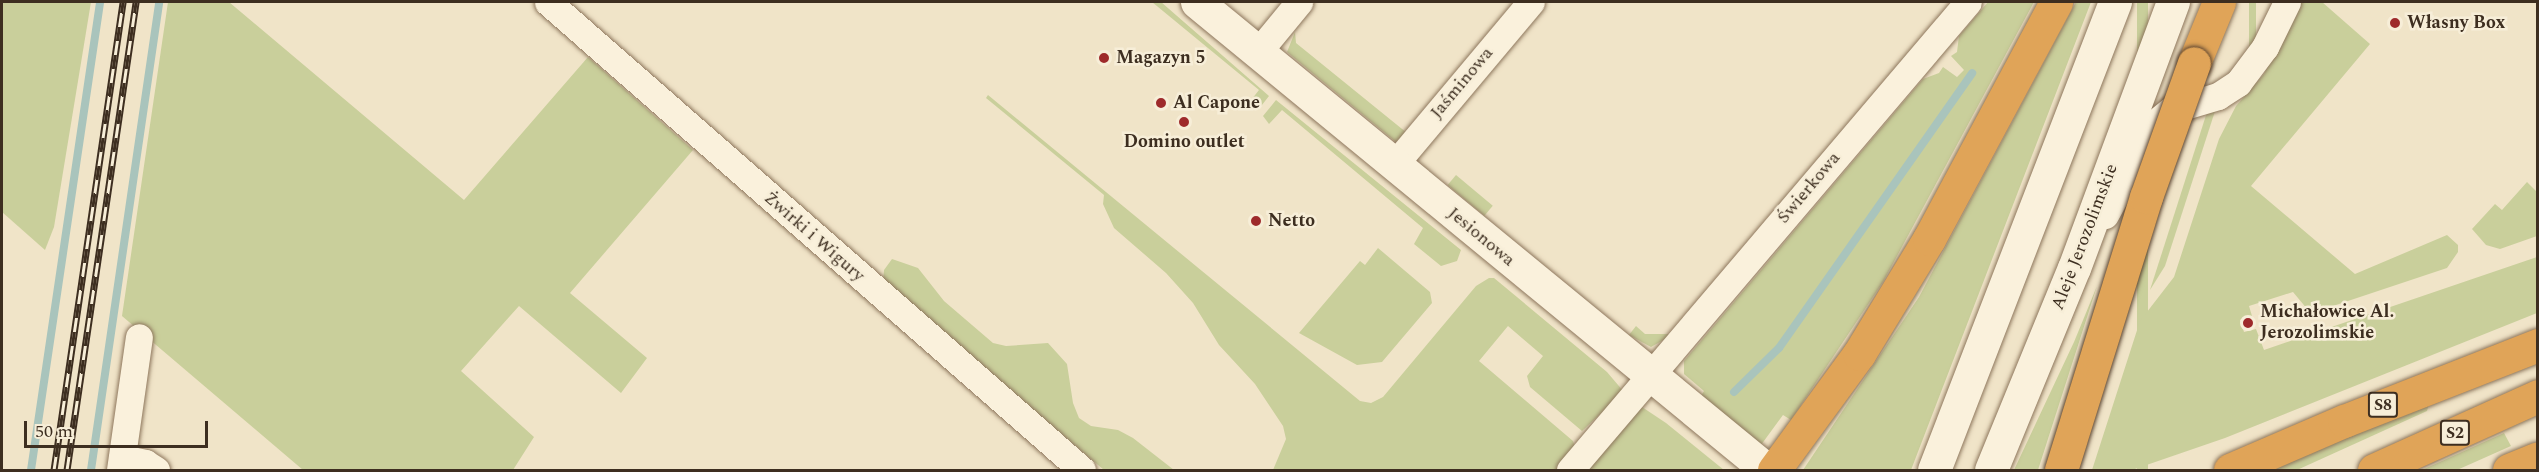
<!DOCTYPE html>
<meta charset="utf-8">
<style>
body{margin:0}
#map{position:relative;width:2539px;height:472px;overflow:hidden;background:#f0e4c8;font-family:Spectral,serif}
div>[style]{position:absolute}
.green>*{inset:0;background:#c9cf9b;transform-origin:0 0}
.stream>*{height:8px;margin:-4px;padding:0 4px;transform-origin:4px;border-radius:4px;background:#a9c4bc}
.roads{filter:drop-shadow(0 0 2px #8d765c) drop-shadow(0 0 2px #8d765c)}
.street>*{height:27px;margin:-13.5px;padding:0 13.5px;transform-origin:13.5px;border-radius:13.5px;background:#faf1dc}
.secondary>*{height:33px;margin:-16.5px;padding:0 16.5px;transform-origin:16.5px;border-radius:16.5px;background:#faf1dc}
.highway>*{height:33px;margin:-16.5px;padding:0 16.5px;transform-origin:16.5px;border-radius:16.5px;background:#e0a458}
.rail>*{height:7px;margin-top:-3.5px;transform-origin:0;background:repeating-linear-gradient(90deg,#f7eed8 0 14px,#3d2e20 0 28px);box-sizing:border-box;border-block:2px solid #3d2e20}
.bridges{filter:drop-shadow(0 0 2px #5b4430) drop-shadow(0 0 2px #5b4430)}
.highway-bridge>*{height:33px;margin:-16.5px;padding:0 16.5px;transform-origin:16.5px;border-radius:16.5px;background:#e0a458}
.dots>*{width:16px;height:16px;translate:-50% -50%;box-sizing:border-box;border:3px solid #f7eed8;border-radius:50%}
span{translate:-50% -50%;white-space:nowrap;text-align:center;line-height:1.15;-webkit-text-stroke:5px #f7eed8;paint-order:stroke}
.shield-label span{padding:2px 4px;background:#f7eed8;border:2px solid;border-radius:4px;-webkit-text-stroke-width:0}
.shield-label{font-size:16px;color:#3d2e20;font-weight:700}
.poi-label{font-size:18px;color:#3d2e20;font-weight:700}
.left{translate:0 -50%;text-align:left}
.street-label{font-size:18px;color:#3d2e20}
.frame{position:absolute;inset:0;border:3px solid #3d2e20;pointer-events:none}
.scale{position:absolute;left:24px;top:421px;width:184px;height:27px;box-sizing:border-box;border:3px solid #3d2e20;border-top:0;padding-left:8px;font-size:18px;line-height:21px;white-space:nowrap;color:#3d2e20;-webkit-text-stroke:4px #f7eed8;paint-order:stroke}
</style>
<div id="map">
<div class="green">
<div style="clip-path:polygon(2px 2px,91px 2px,54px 227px,45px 250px,2px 212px)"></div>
<div style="clip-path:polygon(168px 2px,229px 2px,464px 200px,588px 57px,693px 150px,570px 293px,647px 358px,621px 393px,519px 306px,461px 371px,534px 437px,513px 470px,303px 470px,122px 316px)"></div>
<div style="clip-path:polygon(1152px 2px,1161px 2px,1269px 96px,1258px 110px,1248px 104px,1259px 90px)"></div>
<div style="clip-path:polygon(1988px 2px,2034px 2px,1883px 282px,1791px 420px,1783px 415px,1761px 445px,1701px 396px,1704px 391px,1684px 374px,1684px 361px,1923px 79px,1939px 73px,1943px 67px,1957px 77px,1964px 70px,1951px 56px,1957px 52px,1959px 36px)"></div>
<div style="clip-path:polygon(2076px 2px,2091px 2px,1911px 470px,1803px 470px,1919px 297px)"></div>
<div style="left:2137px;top:2px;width:11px;height:502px"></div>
<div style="left:2249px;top:2px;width:7px;height:89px"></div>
<div style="clip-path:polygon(2298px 2px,2322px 2px,2370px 44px,2251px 186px,2355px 274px,2447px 235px,2458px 245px,2458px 252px,2447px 268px,2327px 308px,2308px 310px,2293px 292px,2249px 306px,2252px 316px,2240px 320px,2244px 332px,2256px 329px,2264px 350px,2537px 257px,2537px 313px,2225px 438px,2132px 470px,2092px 470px,2140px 321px,2174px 277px,2219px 139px,2236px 106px,2264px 74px)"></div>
<div style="clip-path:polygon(1295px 32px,1296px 43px,1407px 133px,1402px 138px,1396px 142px,1287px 52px)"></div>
<div style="clip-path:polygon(988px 95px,1360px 401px,1371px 403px,1383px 397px,1476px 286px,1489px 278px,1494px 278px,1607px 372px,1624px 392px,1582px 431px,1530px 387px,1527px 376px,1543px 356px,1508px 326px,1479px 361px,1573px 441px,1575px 447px,1557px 470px,1273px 470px,1286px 439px,1283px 426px,1255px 384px,1219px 345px,1193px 303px,1166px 273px,1114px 228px,1103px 204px,1104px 195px,986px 98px)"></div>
<div style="clip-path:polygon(1276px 100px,1461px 250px,1457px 261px,1441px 266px,1414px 244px,1423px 228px,1282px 110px,1269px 124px,1263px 116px)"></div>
<div style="clip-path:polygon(2216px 108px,2165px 266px,2150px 290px,2208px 109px)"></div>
<div style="left:1456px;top:175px;width:48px;height:13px;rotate:40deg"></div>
<div style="clip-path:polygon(2527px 182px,2537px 192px,2537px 236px,2500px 249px,2486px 245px,2472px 229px,2495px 204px,2502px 210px)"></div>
<div style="clip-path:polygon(1378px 248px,1430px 292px,1432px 303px,1382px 362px,1357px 365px,1299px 333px,1360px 261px,1365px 265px)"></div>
<div style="clip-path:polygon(892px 259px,918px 268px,944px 301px,993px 343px,1006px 346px,1048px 343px,1067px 364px,1073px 403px,1079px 418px,1091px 426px,1118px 430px,1133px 438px,1174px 470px,1104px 470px,883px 283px,884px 270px)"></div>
<div style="clip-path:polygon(2097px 286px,2038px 470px,2014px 470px,2074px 342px)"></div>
<div style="clip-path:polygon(1636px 326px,1645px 334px,1674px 334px,1651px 347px,1629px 335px)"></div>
<div style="clip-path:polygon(2429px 403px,2427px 411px,2297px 470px,2267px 470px)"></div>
<div style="clip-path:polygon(1639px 405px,1666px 423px,1724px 470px,1583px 470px)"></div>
<div style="clip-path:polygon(2504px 433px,2511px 446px,2457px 470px,2422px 470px)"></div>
</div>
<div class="stream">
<div style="left:1734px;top:392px;width:63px;rotate:-44.4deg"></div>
<div style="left:1779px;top:348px;width:336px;rotate:-54.9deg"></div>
<div style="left:31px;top:470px;width:473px;rotate:-81.6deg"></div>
<div style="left:91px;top:470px;width:473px;rotate:-81.7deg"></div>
</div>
<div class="roads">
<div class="street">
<div style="left:548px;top:2px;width:710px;rotate:41.23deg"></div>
<div style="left:1258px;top:52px;width:65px;rotate:-50.6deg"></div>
<div style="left:1394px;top:165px;width:213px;rotate:-50deg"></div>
<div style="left:2105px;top:215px;width:106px;rotate:-61.3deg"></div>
<div style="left:2156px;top:122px;width:19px;rotate:-39deg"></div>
<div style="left:2171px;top:110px;width:49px;rotate:-16.6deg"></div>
<div style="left:2218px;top:96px;width:24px;rotate:-33deg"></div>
<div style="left:2238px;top:83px;width:45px;rotate:-53.1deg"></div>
<div style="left:2265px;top:47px;width:50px;rotate:-63.9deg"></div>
<div style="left:122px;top:458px;width:24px;rotate:12deg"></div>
<div style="left:145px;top:463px;width:13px;rotate:32deg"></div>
<div style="left:120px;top:470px;width:134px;rotate:-81.9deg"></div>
<div style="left:1570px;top:470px;width:614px;rotate:-49.62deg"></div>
</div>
<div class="secondary">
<div style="left:1197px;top:2px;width:738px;rotate:39.39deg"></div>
<div style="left:1934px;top:470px;width:502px;rotate:-68.86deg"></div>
<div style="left:1991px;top:470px;width:218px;rotate:-67.7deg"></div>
<div style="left:2074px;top:268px;width:284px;rotate:-69.6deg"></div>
</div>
<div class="highway">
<div style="left:2194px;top:63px;width:66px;rotate:-67.7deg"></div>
<div style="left:1774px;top:470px;width:144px;rotate:-53.8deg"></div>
<div style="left:1859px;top:354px;width:135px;rotate:-58.7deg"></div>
<div style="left:1929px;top:239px;width:269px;rotate:-61.8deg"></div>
<div style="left:2230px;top:470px;width:124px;rotate:-23.3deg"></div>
<div style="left:2344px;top:421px;width:208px;rotate:-21.4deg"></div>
<div style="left:2374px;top:470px;width:180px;rotate:-24.3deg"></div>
<div style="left:2509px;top:470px;width:31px;rotate:-22deg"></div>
</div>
</div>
<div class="rail">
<div style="left:54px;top:470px;width:473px;rotate:-81.6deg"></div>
<div style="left:67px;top:470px;width:473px;rotate:-81.6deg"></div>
</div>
<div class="bridges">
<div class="highway-bridge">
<div style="left:2061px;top:470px;width:286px;rotate:-72.7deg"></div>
<div style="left:2146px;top:197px;width:142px;rotate:-70.3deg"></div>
</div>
</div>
<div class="dots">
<div style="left:2395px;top:23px;background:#9e2a2b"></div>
<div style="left:1104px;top:58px;background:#9e2a2b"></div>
<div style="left:1161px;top:103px;background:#9e2a2b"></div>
<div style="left:1184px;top:122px;background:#9e2a2b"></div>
<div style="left:1256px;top:221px;background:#9e2a2b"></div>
<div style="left:2248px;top:323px;background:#9e2a2b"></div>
</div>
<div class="shield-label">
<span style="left:2383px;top:405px">S8</span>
<span style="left:2455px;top:433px">S2</span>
</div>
<div class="poi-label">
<span class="left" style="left:2407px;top:23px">Własny Box</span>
<span class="left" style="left:1116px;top:58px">Magazyn 5</span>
<span class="left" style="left:1173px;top:103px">Al Capone</span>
<span style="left:1184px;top:142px">Domino outlet</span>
<span class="left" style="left:1268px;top:221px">Netto</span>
<span class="left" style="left:2260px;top:323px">Michałowice Al.<br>Jerozolimskie</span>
</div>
<div class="street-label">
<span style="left:1462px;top:83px;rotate:-50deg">Jaśminowa</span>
<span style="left:1809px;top:188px;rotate:-50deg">Świerkowa</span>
<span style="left:814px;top:237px;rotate:41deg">Żwirki i Wigury</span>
<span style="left:1481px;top:237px;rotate:40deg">Jesionowa</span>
<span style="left:2085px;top:237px;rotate:-69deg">Aleje Jerozolimskie</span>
</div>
<div class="frame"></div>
<div class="scale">50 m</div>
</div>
